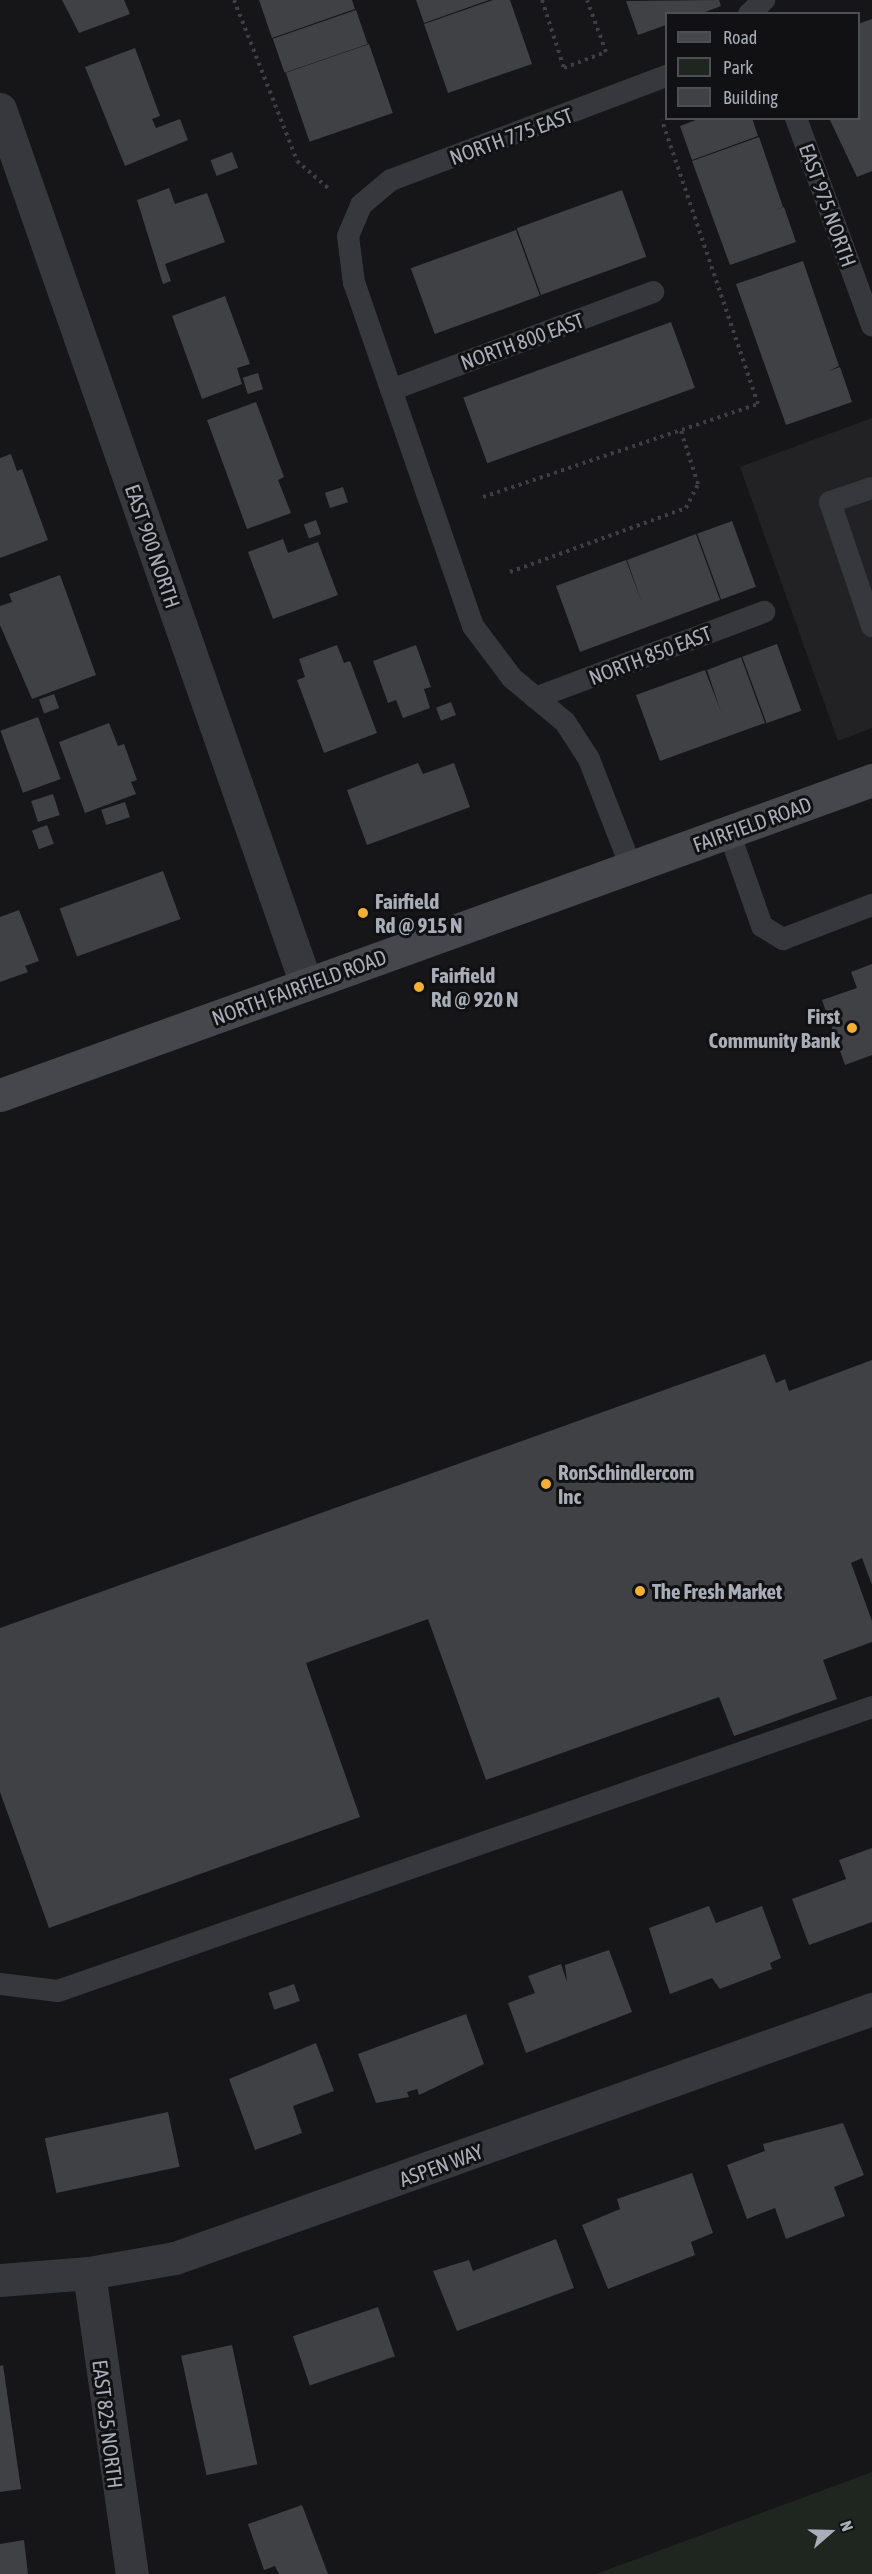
<!DOCTYPE html>
<style>
body{margin:0}
#map{position:relative;width:872px;height:2574px;overflow:hidden;background:#161618;font-family:"Asap Condensed",sans-serif}
div>[style]{position:absolute}
.built>*{inset:0;background:#222225}
.green>*{inset:0;background:#1e261f}
.building>*{inset:0;background:#404145;transform-origin:0 0}
.path>*{height:4px;margin-top:-2px;transform-origin:0;background:repeating-linear-gradient(90deg,#3d3f44 0 3px,transparent 0 7.5px)}
.lane>*{height:22px;margin:-11px;padding:0 11px;transform-origin:11px;border-radius:11px;background:#37383d}
.street>*{height:33px;margin:-16.5px;padding:0 16.5px;transform-origin:16.5px;border-radius:16.5px;background:#37383d}
.secondary>*{height:33px;margin:-16.5px;padding:0 16.5px;transform-origin:16.5px;border-radius:16.5px;background:#45474d}
.dots>*{width:16px;height:16px;translate:-50% -50%;box-sizing:border-box;border:3px solid #111113;border-radius:50%}
span{translate:-50% -50%;white-space:nowrap;text-align:center;line-height:1.15;-webkit-text-stroke:6px #111113;paint-order:stroke}
.street-label{font-size:21px;color:#a8adb8}
.poi-label{font-size:21px;color:#a8adb8;font-weight:700}
.left{translate:0 -50%;text-align:left}
.right{translate:-100% -50%;text-align:right}
.legend{position:absolute;left:665px;top:12px;width:195px;height:108px;box-sizing:border-box;background:#111113;border:2px solid #4d4f55;margin:0;padding:8px 10px;list-style:none;font-size:18px;color:#a8adb8}
.legend li{display:flex;align-items:center;gap:12px;height:30px}
.legend b{width:30px;border:2px solid #4d4f55}
.north{position:absolute;left:800px;top:2502px;width:60px;height:60px;-webkit-text-stroke:4px #111113;paint-order:stroke;rotate:70deg;font-size:16px;font-weight:700;line-height:24px;text-align:center;color:#a8adb8}
.north::after{content:'';display:block;margin:auto;width:21px;height:27px;background:#a8adb8;clip-path:polygon(50% 0,100% 100%,50% 72%,0 100%)}
</style>
<div id="map">
<div class="built">
<div style="clip-path:polygon(872px 418px,872px 728px,838px 741px,740px 467px)"></div>
</div>
<div class="green">
<div style="clip-path:polygon(872px 2472px,872px 2574px,596px 2574px)"></div>
</div>
<div class="building">
<div style="clip-path:polygon(62px 0,124px 0,130px 14px,79px 33px)"></div>
<div style="clip-path:polygon(259px 0,352px 0,355px 9px,272px 38px)"></div>
<div style="clip-path:polygon(416px 0,489px 0,424px 23px)"></div>
<div style="clip-path:polygon(493px 0,510px 0,532px 64px,448px 93px,424px 24px)"></div>
<div style="clip-path:polygon(719px 0,721px 6px,700px 14px,666px 14px,666px 25px,638px 35px,626px 1px)"></div>
<div style="left:356px;top:10px;width:36px;height:88px;rotate:71deg"></div>
<div style="clip-path:polygon(872px 19px,872px 171px,857px 177px,829px 118px,858px 118px,858px 24px)"></div>
<div style="left:369px;top:44px;width:73px;height:88px;rotate:71deg"></div>
<div style="clip-path:polygon(135px 48px,160px 116px,152px 119px,156px 128px,180px 119px,188px 140px,125px 166px,85px 67px)"></div>
<div style="clip-path:polygon(701px 118px,752px 118px,758px 136px,692px 160px,680px 126px)"></div>
<div style="clip-path:polygon(759px 137px,783px 207px,773px 211px,784px 207px,796px 242px,730px 265px,692px 161px)"></div>
<div style="left:232px;top:152px;width:17px;height:23px;rotate:69deg"></div>
<div style="clip-path:polygon(169px 188px,175px 204px,207px 193px,225px 242px,165px 264px,171px 281px,163px 284px,137px 200px)"></div>
<div style="left:622px;top:190px;width:71px;height:112px;rotate:70deg"></div>
<div style="left:516px;top:230px;width:70px;height:112px;rotate:70deg"></div>
<div style="clip-path:polygon(803px 261px,839px 366px,829px 371px,840px 367px,852px 402px,786px 425px,736px 284px)"></div>
<div style="clip-path:polygon(225px 296px,250px 364px,237px 368px,242px 384px,202px 399px,172px 316px)"></div>
<div style="left:671px;top:322px;width:70px;height:221px;rotate:70deg"></div>
<div style="left:258px;top:373px;width:17px;height:16px;rotate:73deg"></div>
<div style="clip-path:polygon(256px 402px,284px 477px,278px 480px,291px 513px,247px 529px,207px 420px)"></div>
<div style="clip-path:polygon(11px 454px,17px 471px,22px 469px,48px 540px,0 558px,0 458px)"></div>
<div style="left:343px;top:487px;width:16px;height:19px;rotate:72deg"></div>
<div style="left:316px;top:520px;width:15px;height:13px;rotate:70deg"></div>
<div style="left:732px;top:521px;width:70px;height:37px;rotate:70deg"></div>
<div style="clip-path:polygon(696px 534px,720px 600px,580px 652px,556px 586px,626px 560px,642px 603px,627px 560px)"></div>
<div style="clip-path:polygon(283px 539px,288px 553px,318px 542px,338px 595px,273px 619px,248px 552px)"></div>
<div style="clip-path:polygon(60px 575px,96px 675px,32px 699px,0 625px,0 606px,12px 602px,9px 594px)"></div>
<div style="left:777px;top:644px;width:71px;height:37px;rotate:70deg"></div>
<div style="clip-path:polygon(337px 645px,344px 663px,350px 661px,377px 733px,324px 753px,297px 680px,305px 677px,299px 659px)"></div>
<div style="clip-path:polygon(416px 645px,431px 687px,424px 689px,430px 708px,403px 718px,396px 700px,388px 703px,373px 661px)"></div>
<div style="clip-path:polygon(741px 657px,765px 723px,660px 761px,636px 695px,705px 670px,721px 712px,707px 670px)"></div>
<div style="left:54px;top:694px;width:15px;height:16px;rotate:70deg"></div>
<div style="left:451px;top:702px;width:14px;height:16px;rotate:69deg"></div>
<div style="left:38px;top:717px;width:66px;height:40px;rotate:70deg"></div>
<div style="clip-path:polygon(109px 723px,118px 746px,124px 744px,137px 780px,131px 782px,136px 794px,85px 813px,59px 742px)"></div>
<div style="clip-path:polygon(418px 763px,423px 774px,454px 763px,470px 807px,367px 845px,347px 790px)"></div>
<div style="left:53px;top:794px;width:22px;height:23px;rotate:72deg"></div>
<div style="left:125px;top:802px;width:16px;height:25px;rotate:72deg"></div>
<div style="left:47px;top:825px;width:20px;height:16px;rotate:70deg"></div>
<div style="left:163px;top:871px;width:51px;height:110px;rotate:70deg"></div>
<div style="clip-path:polygon(19px 910px,39px 961px,25px 966px,28px 972px,0 982px,0 917px)"></div>
<div style="clip-path:polygon(872px 964px,872px 1055px,845px 1065px,822px 1000px,857px 988px,851px 972px)"></div>
<div style="clip-path:polygon(765px 1354px,776px 1383px,785px 1379px,789px 1391px,872px 1360px,872px 1585px,862px 1558px,851px 1563px,872px 1621px,872px 1642px,823px 1660px,837px 1699px,734px 1736px,719px 1697px,486px 1780px,428px 1619px,306px 1663px,360px 1817px,49px 1928px,0 1792px,0 1628px)"></div>
<div style="clip-path:polygon(872px 1848px,872px 1922px,809px 1945px,792px 1899px,846px 1879px,839px 1860px)"></div>
<div style="clip-path:polygon(709px 1906px,716px 1923px,762px 1906px,781px 1958px,770px 1963px,772px 1969px,720px 1989px,712px 1978px,670px 1994px,649px 1928px)"></div>
<div style="clip-path:polygon(609px 1950px,632px 2012px,526px 2053px,508px 2003px,535px 1993px,528px 1976px,561px 1964px,567px 1982px,565px 1965px)"></div>
<div style="left:294px;top:1984px;width:18px;height:27px;rotate:71deg"></div>
<div style="clip-path:polygon(466px 2014px,484px 2064px,419px 2095px,417px 2089px,407px 2092px,409px 2097px,376px 2103px,358px 2054px)"></div>
<div style="clip-path:polygon(316px 2043px,334px 2091px,293px 2106px,302px 2133px,255px 2150px,229px 2079px)"></div>
<div style="left:168px;top:2112px;width:56px;height:126px;rotate:78deg"></div>
<div style="clip-path:polygon(843px 2123px,864px 2175px,834px 2187px,845px 2216px,786px 2239px,775px 2208px,747px 2219px,727px 2165px,765px 2151px,763px 2144px)"></div>
<div style="clip-path:polygon(692px 2173px,713px 2233px,691px 2242px,695px 2255px,608px 2289px,582px 2225px,620px 2209px,617px 2199px)"></div>
<div style="clip-path:polygon(556px 2239px,574px 2288px,457px 2331px,433px 2271px,469px 2260px,473px 2271px)"></div>
<div style="left:378px;top:2307px;width:52px;height:90px;rotate:71deg"></div>
<div style="left:232px;top:2345px;width:122px;height:52px;rotate:78deg"></div>
<div style="clip-path:polygon(3px 2365px,21px 2489px,0 2492px,0 2366px)"></div>
<div style="clip-path:polygon(302px 2505px,328px 2574px,279px 2574px,275px 2566px,264px 2570px,248px 2524px)"></div>
<div style="clip-path:polygon(24px 2540px,28px 2574px,0 2574px,0 2544px)"></div>
</div>
<div class="path">
<div style="left:234px;top:0;width:173px;rotate:68.6deg"></div>
<div style="left:297px;top:161px;width:43px;rotate:41.2deg"></div>
<div style="left:542px;top:0;width:71px;rotate:72.1deg"></div>
<div style="left:564px;top:68px;width:45px;rotate:-20.9deg"></div>
<div style="left:606px;top:52px;width:55px;rotate:-110.1deg"></div>
<div style="left:483px;top:497px;width:290px;rotate:-18.7deg"></div>
<div style="left:758px;top:404px;width:300px;rotate:-108.7deg"></div>
<div style="left:510px;top:572px;width:187px;rotate:-20deg"></div>
<div style="left:686px;top:508px;width:27px;rotate:-63deg"></div>
<div style="left:698px;top:484px;width:56px;rotate:-107.8deg"></div>
</div>
<div class="lane">
<div style="left:749px;top:14px;width:21px;rotate:-43deg"></div>
<div style="left:796px;top:118px;width:221px;rotate:69.9deg"></div>
<div style="left:391px;top:390px;width:280px;rotate:-20.5deg"></div>
<div style="left:872px;top:488px;width:44px;rotate:161.6deg"></div>
<div style="left:830px;top:502px;width:131px;rotate:71.3deg"></div>
<div style="left:535px;top:698px;width:245px;rotate:-20.6deg"></div>
<div style="left:729px;top:832px;width:100px;rotate:70.7deg"></div>
<div style="left:762px;top:926px;width:25px;rotate:32deg"></div>
<div style="left:783px;top:939px;width:95px;rotate:-20.9deg"></div>
<div style="left:631px;top:867px;width:116px;rotate:-111.3deg"></div>
<div style="left:589px;top:759px;width:44px;rotate:-123deg"></div>
<div style="left:565px;top:722px;width:69px;rotate:-140.3deg"></div>
<div style="left:512px;top:678px;width:65px;rotate:-126.9deg"></div>
<div style="left:473px;top:626px;width:363px;rotate:-109.1deg"></div>
<div style="left:354px;top:283px;width:47px;rotate:-97.3deg"></div>
<div style="left:348px;top:236px;width:34px;rotate:-67deg"></div>
<div style="left:361px;top:205px;width:39px;rotate:-40deg"></div>
<div style="left:391px;top:180px;width:294px;rotate:-20.7deg"></div>
<div style="left:0;top:1984px;width:58px;rotate:6.9deg"></div>
<div style="left:58px;top:1991px;width:862px;rotate:-19.23deg"></div>
</div>
<div class="street">
<div style="left:0;top:109px;width:927px;rotate:70.72deg"></div>
<div style="left:89px;top:2273px;width:304px;rotate:81.9deg"></div>
<div style="left:0;top:2280px;width:89px;rotate:-4.5deg"></div>
<div style="left:89px;top:2273px;width:87px;rotate:-9.9deg"></div>
<div style="left:175px;top:2258px;width:740px;rotate:-19.66deg"></div>
</div>
<div class="secondary">
<div style="left:0;top:1095px;width:927px;rotate:-19.86deg"></div>
</div>
<div class="dots">
<div style="left:363px;top:913px;background:#f2b134"></div>
<div style="left:419px;top:987px;background:#f2b134"></div>
<div style="left:852px;top:1028px;background:#f2b134"></div>
<div style="left:546px;top:1484px;background:#f2b134"></div>
<div style="left:640px;top:1591px;background:#f2b134"></div>
</div>
<div class="street-label">
<span style="left:511px;top:136px;rotate:-20deg">NORTH 775 EAST</span>
<span style="left:828px;top:205px;rotate:70deg">EAST 975 NORTH</span>
<span style="left:522px;top:341px;rotate:-20deg">NORTH 800 EAST</span>
<span style="left:153px;top:546px;rotate:71deg">EAST 900 NORTH</span>
<span style="left:650px;top:655px;rotate:-21deg">NORTH 850 EAST</span>
<span style="left:752px;top:824px;rotate:-20deg">FAIRFIELD ROAD</span>
<span style="left:299px;top:987px;rotate:-20deg">NORTH FAIRFIELD ROAD</span>
<span style="left:441px;top:2165px;rotate:-20deg">ASPEN WAY</span>
<span style="left:108px;top:2424px;rotate:83deg">EAST 825 NORTH</span>
</div>
<div class="poi-label">
<span class="left" style="left:375px;top:913px">Fairfield<br>Rd @ 915 N</span>
<span class="left" style="left:431px;top:987px">Fairfield<br>Rd @ 920 N</span>
<span class="right" style="left:840px;top:1028px">First<br>Community Bank</span>
<span class="left" style="left:558px;top:1484px">RonSchindlercom<br>Inc</span>
<span class="left" style="left:652px;top:1591px">The Fresh Market</span>
</div>
<ul class="legend">
<li><b style="height:8px;background:#45474d"></b>Road</li>
<li><b style="height:16px;background:#1e261f"></b>Park</li>
<li><b style="height:16px;background:#404145"></b>Building</li>
</ul>
<div class="north">N</div>
</div>
